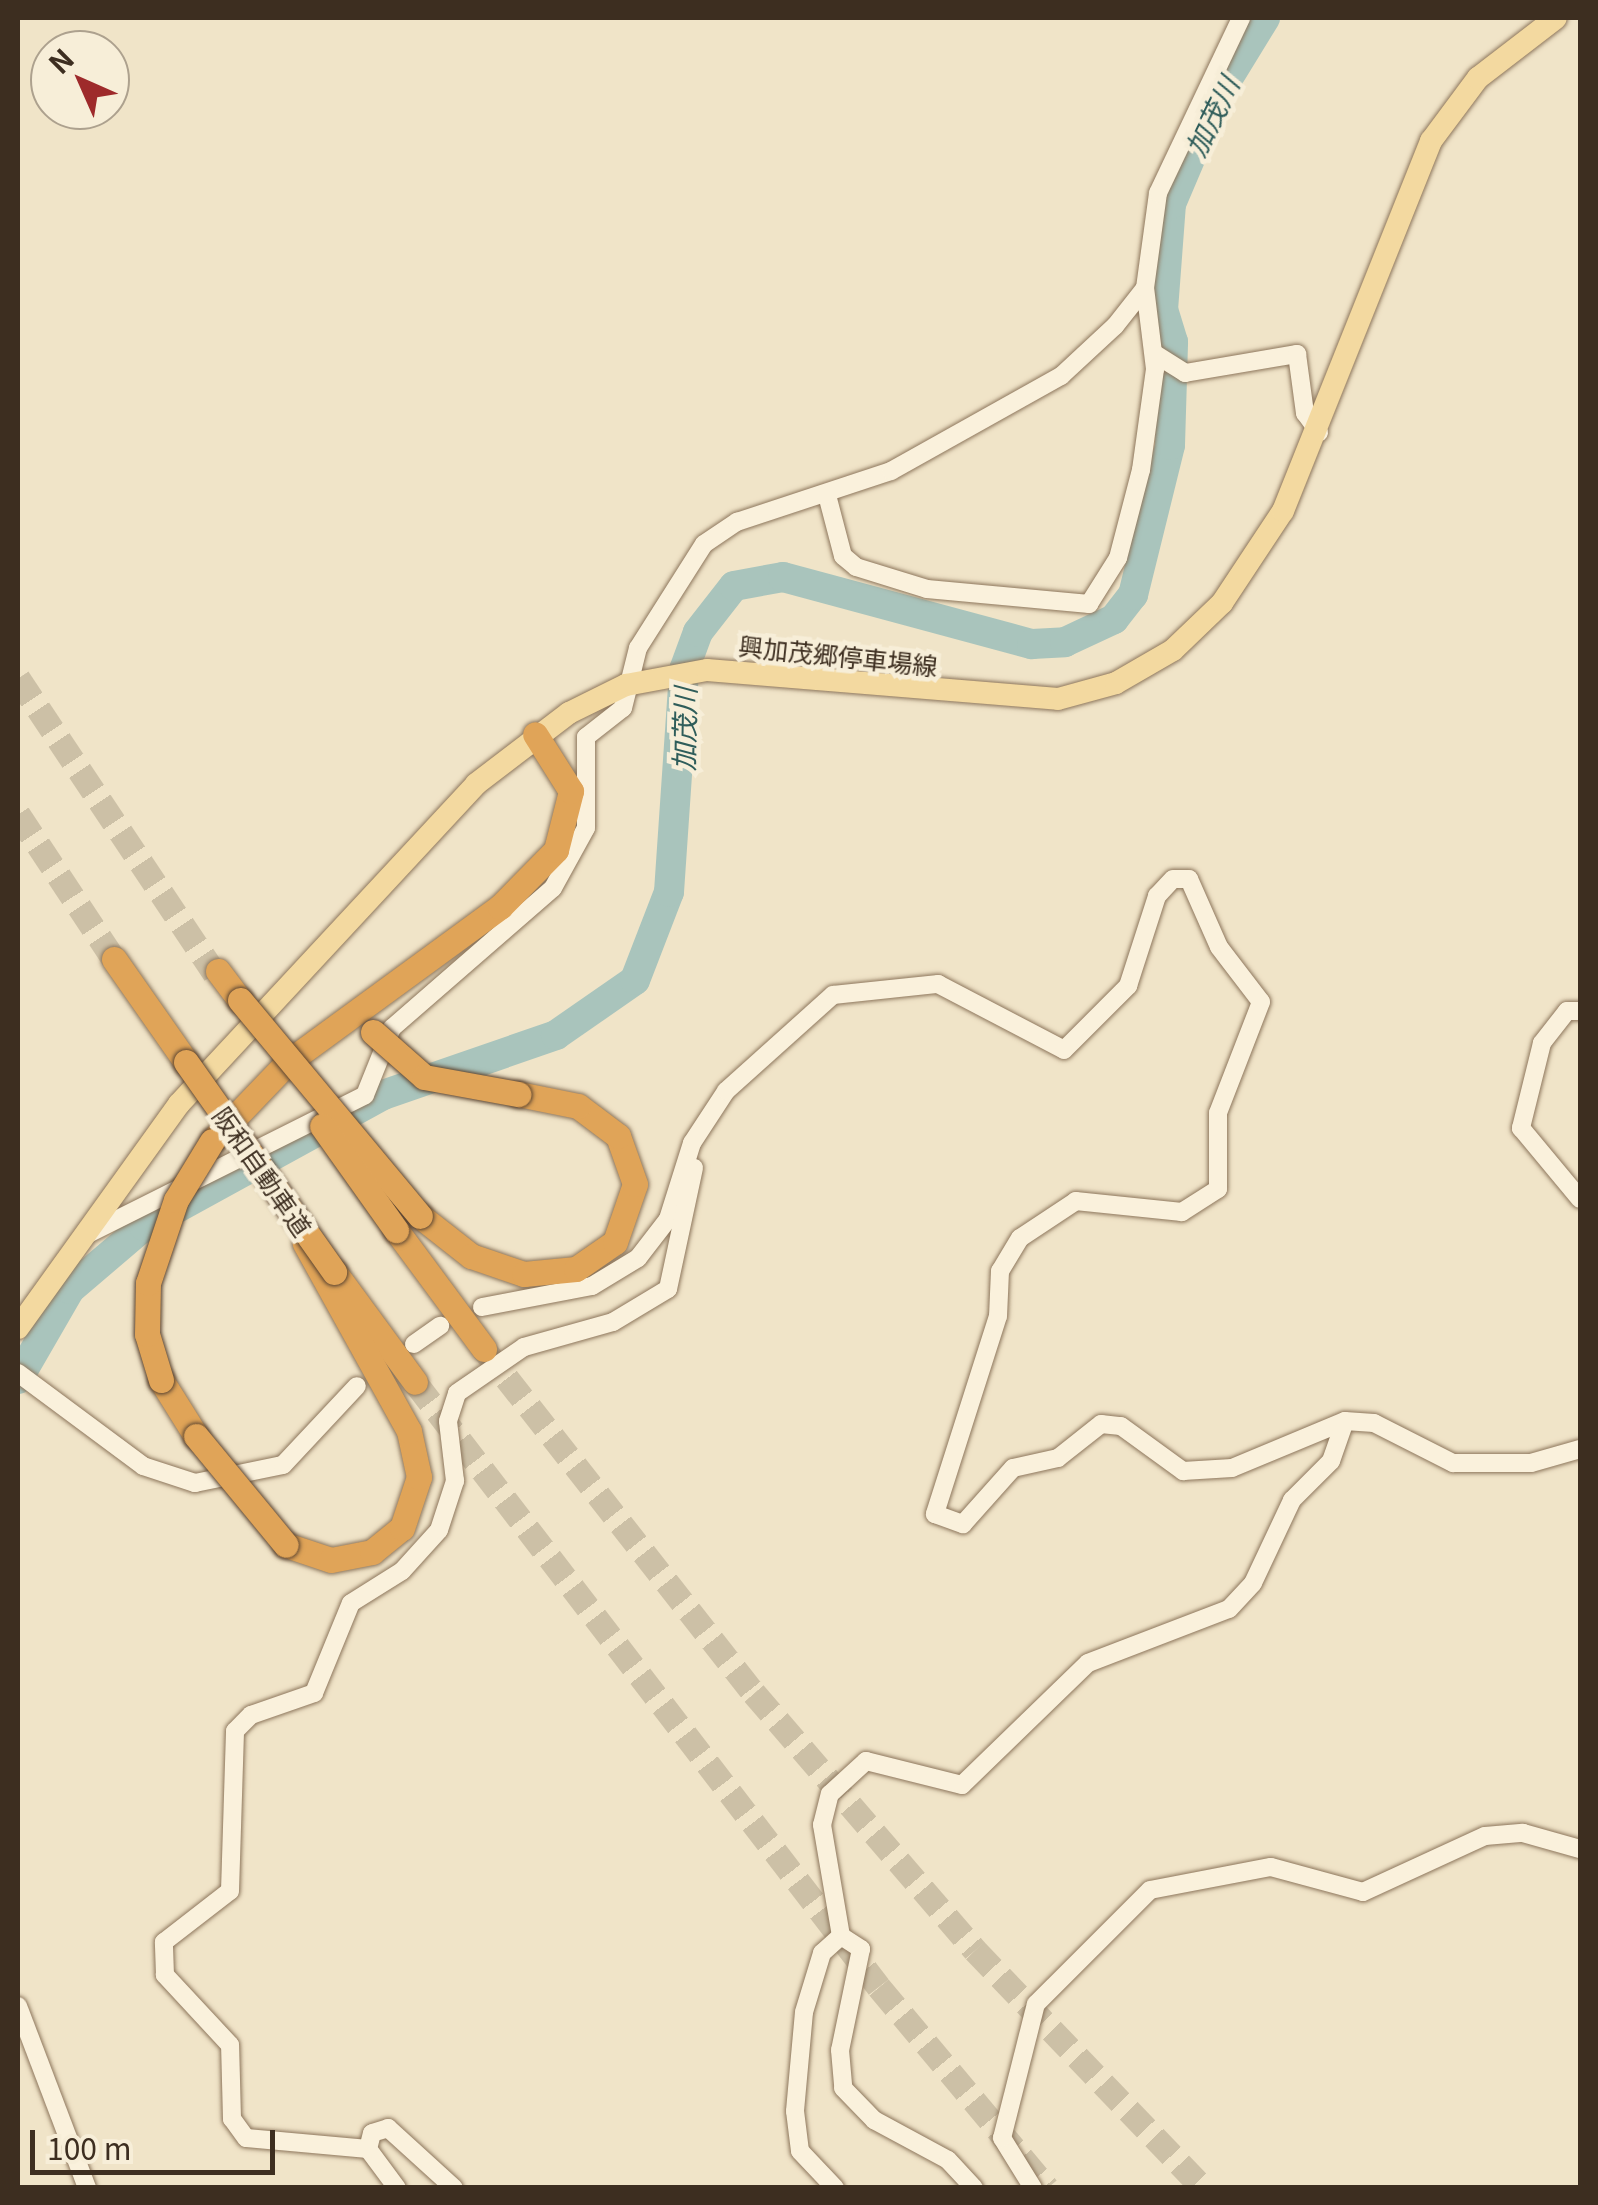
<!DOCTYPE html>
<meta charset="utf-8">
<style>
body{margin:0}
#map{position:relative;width:1598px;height:2205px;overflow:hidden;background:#f0e4c8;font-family:Georgia,"Noto Sans JP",serif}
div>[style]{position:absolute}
.river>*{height:30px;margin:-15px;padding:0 15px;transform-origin:15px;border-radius:15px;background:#a9c4bc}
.highway-tunnel>*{height:25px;margin-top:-12.5px;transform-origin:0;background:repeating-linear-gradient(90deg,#ccc0a6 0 25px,transparent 0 37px)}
.roads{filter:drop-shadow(0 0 2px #8d765c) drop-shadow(0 0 2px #8d765c)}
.minor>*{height:18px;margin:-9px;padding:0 9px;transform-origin:9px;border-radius:9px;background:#faf1dc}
.major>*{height:22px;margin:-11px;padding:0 11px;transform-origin:11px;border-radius:11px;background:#f3d9a0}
.highway>*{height:25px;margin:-12.5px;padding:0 12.5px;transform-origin:12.5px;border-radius:12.5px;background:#e0a458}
.bridges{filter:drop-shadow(0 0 2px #5b4430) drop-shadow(0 0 2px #5b4430)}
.highway-bridge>*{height:25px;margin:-12.5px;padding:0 12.5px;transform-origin:12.5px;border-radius:12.5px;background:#e0a458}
span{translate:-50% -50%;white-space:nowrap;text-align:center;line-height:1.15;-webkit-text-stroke:9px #f7eed8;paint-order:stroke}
.street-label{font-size:25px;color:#3d2e20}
.water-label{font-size:28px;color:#2f5d5a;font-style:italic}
.frame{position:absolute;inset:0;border:20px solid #3d2e20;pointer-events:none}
.north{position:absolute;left:30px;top:30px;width:100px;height:100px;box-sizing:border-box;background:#f7eed8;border:2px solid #ada18e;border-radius:50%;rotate:315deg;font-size:28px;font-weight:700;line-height:40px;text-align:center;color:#3d2e20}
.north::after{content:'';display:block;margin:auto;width:35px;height:45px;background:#9e2a2b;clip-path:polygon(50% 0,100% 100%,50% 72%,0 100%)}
.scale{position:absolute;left:30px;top:2130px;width:245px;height:45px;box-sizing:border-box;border:5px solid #3d2e20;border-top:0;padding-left:12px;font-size:30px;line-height:35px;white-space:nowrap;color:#3d2e20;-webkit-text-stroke:8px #f7eed8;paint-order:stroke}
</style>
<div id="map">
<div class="river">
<div style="left:18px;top:1379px;width:104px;rotate:-60deg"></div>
<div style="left:70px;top:1289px;width:97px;rotate:-40.4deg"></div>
<div style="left:144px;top:1226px;width:273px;rotate:-28.7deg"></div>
<div style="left:383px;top:1095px;width:183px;rotate:-19.1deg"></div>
<div style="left:556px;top:1035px;width:96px;rotate:-34.8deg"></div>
<div style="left:635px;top:980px;width:94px;rotate:-68.9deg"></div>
<div style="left:669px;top:892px;width:223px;rotate:-86.1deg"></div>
<div style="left:684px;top:670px;width:40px;rotate:-69.8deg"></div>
<div style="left:698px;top:632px;width:58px;rotate:-52deg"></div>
<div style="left:734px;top:586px;width:50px;rotate:-10.4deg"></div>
<div style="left:783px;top:577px;width:258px;rotate:15.1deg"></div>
<div style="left:1032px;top:644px;width:33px;rotate:-3deg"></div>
<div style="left:1065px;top:642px;width:54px;rotate:-25.1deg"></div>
<div style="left:1114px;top:619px;width:31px;rotate:-52deg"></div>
<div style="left:1133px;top:595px;width:154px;rotate:-76.1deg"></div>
<div style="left:1170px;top:445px;width:103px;rotate:-88.3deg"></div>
<div style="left:1173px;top:342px;width:34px;rotate:-107deg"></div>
<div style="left:1163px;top:310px;width:106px;rotate:-85.7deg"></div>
<div style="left:1171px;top:204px;width:115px;rotate:-67deg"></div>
<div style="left:1216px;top:98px;width:94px;rotate:-58.5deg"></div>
</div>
<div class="highway-tunnel">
<div style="left:18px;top:678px;width:355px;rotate:56.3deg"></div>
<div style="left:18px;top:814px;width:174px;rotate:56.5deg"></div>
<div style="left:484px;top:1349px;width:437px;rotate:51.9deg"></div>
<div style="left:754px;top:1693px;width:339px;rotate:49.3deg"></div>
<div style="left:975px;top:1950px;width:330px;rotate:46.2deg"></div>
<div style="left:415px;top:1382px;width:762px;rotate:52.51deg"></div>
<div style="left:879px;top:1987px;width:262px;rotate:50.1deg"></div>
</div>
<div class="roads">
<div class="minor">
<div style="left:1155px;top:354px;width:36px;rotate:32deg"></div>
<div style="left:1185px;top:373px;width:114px;rotate:-9.6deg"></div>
<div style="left:1297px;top:354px;width:60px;rotate:82.3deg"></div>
<div style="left:1305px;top:413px;width:24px;rotate:54deg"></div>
<div style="left:827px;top:495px;width:63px;rotate:75.3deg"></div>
<div style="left:843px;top:556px;width:17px;rotate:40deg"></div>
<div style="left:856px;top:567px;width:74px;rotate:17.2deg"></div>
<div style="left:927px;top:589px;width:163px;rotate:5.3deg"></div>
<div style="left:1089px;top:604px;width:54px;rotate:-57.8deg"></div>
<div style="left:1118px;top:558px;width:91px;rotate:-75.4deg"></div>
<div style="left:1141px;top:470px;width:102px;rotate:-82.1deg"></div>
<div style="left:1155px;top:369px;width:82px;rotate:-97deg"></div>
<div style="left:1580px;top:1011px;width:13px;rotate:180deg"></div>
<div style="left:1567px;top:1011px;width:41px;rotate:128deg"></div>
<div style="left:1542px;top:1043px;width:88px;rotate:103.9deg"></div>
<div style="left:1521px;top:1128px;width:92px;rotate:50.3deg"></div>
<div style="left:84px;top:1236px;width:314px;rotate:-26.6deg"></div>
<div style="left:365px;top:1095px;width:72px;rotate:-68.1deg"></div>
<div style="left:392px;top:1028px;width:213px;rotate:-41deg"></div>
<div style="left:553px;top:888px;width:68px;rotate:-61.2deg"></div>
<div style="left:586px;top:828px;width:91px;rotate:-90deg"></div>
<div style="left:586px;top:737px;width:47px;rotate:-38.1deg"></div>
<div style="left:623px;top:708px;width:62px;rotate:-76deg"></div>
<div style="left:638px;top:648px;width:123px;rotate:-57.6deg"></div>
<div style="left:704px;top:544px;width:40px;rotate:-34deg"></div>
<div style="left:737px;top:522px;width:162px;rotate:-18.3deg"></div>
<div style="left:891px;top:471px;width:195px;rotate:-29.2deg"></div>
<div style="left:1061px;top:376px;width:74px;rotate:-42.8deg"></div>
<div style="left:1115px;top:326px;width:48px;rotate:-51.7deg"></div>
<div style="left:1145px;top:288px;width:96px;rotate:-82.2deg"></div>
<div style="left:1158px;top:193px;width:194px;rotate:-64.6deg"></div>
<div style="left:482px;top:1307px;width:112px;rotate:-10.8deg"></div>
<div style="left:592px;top:1286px;width:54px;rotate:-31.3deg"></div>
<div style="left:638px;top:1258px;width:49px;rotate:-52.4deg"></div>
<div style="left:668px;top:1219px;width:80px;rotate:-72.5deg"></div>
<div style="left:692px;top:1143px;width:62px;rotate:-56.8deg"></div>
<div style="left:726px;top:1091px;width:144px;rotate:-41.9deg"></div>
<div style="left:833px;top:995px;width:106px;rotate:-6deg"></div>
<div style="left:938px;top:984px;width:142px;rotate:27.6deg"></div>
<div style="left:1064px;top:1050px;width:91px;rotate:-45deg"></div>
<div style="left:1128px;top:986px;width:95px;rotate:-72.1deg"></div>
<div style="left:1157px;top:896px;width:23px;rotate:-47deg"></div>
<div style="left:1173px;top:879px;width:16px"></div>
<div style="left:1189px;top:879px;width:74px;rotate:66.2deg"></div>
<div style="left:1219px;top:947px;width:69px;rotate:52.6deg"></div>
<div style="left:1261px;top:1002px;width:119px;rotate:111.2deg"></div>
<div style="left:1218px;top:1113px;width:76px;rotate:90deg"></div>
<div style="left:1218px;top:1189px;width:43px;rotate:147.4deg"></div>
<div style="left:1182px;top:1212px;width:107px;rotate:-174.1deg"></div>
<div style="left:1076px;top:1201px;width:67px;rotate:146.5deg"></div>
<div style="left:1020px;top:1238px;width:39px;rotate:121deg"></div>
<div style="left:1000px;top:1271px;width:45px;rotate:92.5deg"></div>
<div style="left:998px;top:1316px;width:208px;rotate:107.7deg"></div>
<div style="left:935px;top:1514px;width:30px;rotate:20deg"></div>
<div style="left:963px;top:1524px;width:75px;rotate:-48.2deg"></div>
<div style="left:1013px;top:1468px;width:46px;rotate:-12.5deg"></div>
<div style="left:1058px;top:1458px;width:55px;rotate:-38.3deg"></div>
<div style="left:1101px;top:1424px;width:20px;rotate:6deg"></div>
<div style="left:1121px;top:1426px;width:77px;rotate:36deg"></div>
<div style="left:1183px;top:1471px;width:49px;rotate:-3.5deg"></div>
<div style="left:1232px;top:1468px;width:122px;rotate:-22.6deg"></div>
<div style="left:1345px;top:1421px;width:29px;rotate:4deg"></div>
<div style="left:1374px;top:1423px;width:89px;rotate:26.9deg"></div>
<div style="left:1453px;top:1463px;width:78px"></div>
<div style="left:1531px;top:1463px;width:51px;rotate:-15.9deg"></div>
<div style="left:414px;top:1344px;width:32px;rotate:-35deg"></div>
<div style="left:18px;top:1373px;width:156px;rotate:36.6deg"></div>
<div style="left:143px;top:1466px;width:55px;rotate:18.1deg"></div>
<div style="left:195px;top:1483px;width:90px;rotate:-11.6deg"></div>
<div style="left:283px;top:1465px;width:108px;rotate:-46.9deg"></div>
<div style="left:841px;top:1936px;width:113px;rotate:-99.7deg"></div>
<div style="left:822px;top:1825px;width:32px;rotate:-76deg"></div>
<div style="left:830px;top:1794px;width:49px;rotate:-42.5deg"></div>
<div style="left:866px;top:1761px;width:99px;rotate:14deg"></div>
<div style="left:962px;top:1785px;width:175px;rotate:-44.1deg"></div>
<div style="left:1088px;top:1663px;width:151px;rotate:-21deg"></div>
<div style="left:1229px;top:1609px;width:35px;rotate:-47deg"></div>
<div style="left:1253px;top:1583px;width:92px;rotate:-64.8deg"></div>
<div style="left:1292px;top:1500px;width:55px;rotate:-45deg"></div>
<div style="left:1331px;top:1461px;width:42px;rotate:-70.7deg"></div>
<div style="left:841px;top:1936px;width:24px;rotate:33deg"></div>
<div style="left:861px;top:1949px;width:103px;rotate:101.7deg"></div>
<div style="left:840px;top:2050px;width:38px;rotate:85deg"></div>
<div style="left:843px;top:2088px;width:45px;rotate:45.9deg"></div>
<div style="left:874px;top:2120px;width:84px;rotate:28.4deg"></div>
<div style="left:948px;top:2160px;width:38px;rotate:47deg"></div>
<div style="left:18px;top:2006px;width:195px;rotate:69.2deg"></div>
<div style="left:368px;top:2149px;width:16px;rotate:-76deg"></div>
<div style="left:372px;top:2133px;width:17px;rotate:-17deg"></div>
<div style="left:388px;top:2128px;width:89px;rotate:42.3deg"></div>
<div style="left:397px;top:2188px;width:49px;rotate:-126.6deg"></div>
<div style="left:368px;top:2149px;width:122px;rotate:-174.8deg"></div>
<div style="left:246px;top:2138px;width:24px;rotate:-126deg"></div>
<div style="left:232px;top:2119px;width:74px;rotate:-91.5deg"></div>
<div style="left:230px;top:2045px;width:96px;rotate:-132.9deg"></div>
<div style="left:165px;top:1975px;width:33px;rotate:-92deg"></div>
<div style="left:164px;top:1942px;width:83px;rotate:-37.7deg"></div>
<div style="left:230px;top:1891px;width:160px;rotate:-88.2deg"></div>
<div style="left:235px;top:1731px;width:23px;rotate:-45deg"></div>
<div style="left:251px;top:1715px;width:67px;rotate:-19.2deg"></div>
<div style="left:314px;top:1693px;width:97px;rotate:-67.7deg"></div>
<div style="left:351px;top:1603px;width:60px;rotate:-32.1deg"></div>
<div style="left:402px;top:1571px;width:55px;rotate:-47.9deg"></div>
<div style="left:439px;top:1530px;width:52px;rotate:-71.9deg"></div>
<div style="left:455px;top:1481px;width:60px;rotate:-96.7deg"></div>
<div style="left:448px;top:1421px;width:29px;rotate:-72deg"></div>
<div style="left:457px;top:1393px;width:81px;rotate:-34.5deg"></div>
<div style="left:524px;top:1347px;width:92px;rotate:-15.7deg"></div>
<div style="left:613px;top:1322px;width:64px;rotate:-31deg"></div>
<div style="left:668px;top:1289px;width:124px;rotate:-77.9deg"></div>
<div style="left:835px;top:2188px;width:51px;rotate:-133.4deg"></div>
<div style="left:800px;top:2151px;width:40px;rotate:-97.1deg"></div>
<div style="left:795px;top:2111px;width:99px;rotate:-84.8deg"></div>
<div style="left:804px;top:2012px;width:62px;rotate:-73deg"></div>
<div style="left:822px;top:1953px;width:25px;rotate:-42deg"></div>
<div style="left:1033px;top:2188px;width:59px;rotate:-121.8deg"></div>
<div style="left:1002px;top:2138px;width:138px;rotate:-75.8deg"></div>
<div style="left:1036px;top:2004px;width:161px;rotate:-45deg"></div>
<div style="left:1150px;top:1890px;width:123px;rotate:-10.8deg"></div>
<div style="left:1271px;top:1867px;width:95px;rotate:15.2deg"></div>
<div style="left:1363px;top:1892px;width:134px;rotate:-24.7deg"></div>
<div style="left:1485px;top:1836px;width:38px;rotate:-5deg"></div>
<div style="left:1523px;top:1833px;width:59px;rotate:15.7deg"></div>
</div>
<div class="major">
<div style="left:18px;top:1328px;width:276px;rotate:-54.3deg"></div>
<div style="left:179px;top:1104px;width:437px;rotate:-47.1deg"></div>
<div style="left:476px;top:784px;width:117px;rotate:-37.4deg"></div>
<div style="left:569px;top:713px;width:64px;rotate:-26.2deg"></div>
<div style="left:626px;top:685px;width:82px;rotate:-10.5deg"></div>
<div style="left:707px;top:670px;width:352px;rotate:4.7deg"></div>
<div style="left:1058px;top:699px;width:60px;rotate:-15.4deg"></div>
<div style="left:1116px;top:683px;width:66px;rotate:-30.1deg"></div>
<div style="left:1173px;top:650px;width:68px;rotate:-43.8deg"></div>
<div style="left:1222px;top:603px;width:110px;rotate:-56.5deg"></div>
<div style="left:1283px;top:511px;width:399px;rotate:-68.2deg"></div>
<div style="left:1431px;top:141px;width:79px;rotate:-53.3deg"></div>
<div style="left:1478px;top:78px;width:98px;rotate:-37.6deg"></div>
</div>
<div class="highway">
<div style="left:114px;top:959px;width:126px;rotate:55deg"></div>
<div style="left:218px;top:971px;width:36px;rotate:53deg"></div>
<div style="left:215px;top:1138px;width:105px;rotate:-46.2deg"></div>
<div style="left:288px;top:1062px;width:263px;rotate:-36.2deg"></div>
<div style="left:500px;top:907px;width:80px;rotate:-45.5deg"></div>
<div style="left:556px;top:850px;width:61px;rotate:-75.7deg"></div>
<div style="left:571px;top:791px;width:67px;rotate:-122.3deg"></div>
<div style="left:420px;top:1216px;width:65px;rotate:38.1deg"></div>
<div style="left:471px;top:1256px;width:56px;rotate:18.8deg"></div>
<div style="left:524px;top:1274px;width:52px;rotate:-5.5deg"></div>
<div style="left:576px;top:1269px;width:47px;rotate:-34.7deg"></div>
<div style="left:615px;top:1242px;width:61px;rotate:-71deg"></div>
<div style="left:635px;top:1184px;width:51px;rotate:-109.5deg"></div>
<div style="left:618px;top:1136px;width:50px;rotate:-143.1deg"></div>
<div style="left:578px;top:1106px;width:61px;rotate:-168.7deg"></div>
<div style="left:396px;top:1230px;width:148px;rotate:53.5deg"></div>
<div style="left:335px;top:1273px;width:135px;rotate:53.7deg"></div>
<div style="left:161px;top:1380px;width:66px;rotate:58deg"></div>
<div style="left:286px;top:1545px;width:47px;rotate:18.4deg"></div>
<div style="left:331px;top:1560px;width:42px;rotate:-11deg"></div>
<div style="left:372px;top:1552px;width:38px;rotate:-39deg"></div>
<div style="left:402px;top:1528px;width:54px;rotate:-71.6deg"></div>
<div style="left:419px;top:1477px;width:47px;rotate:-102.3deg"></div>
<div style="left:409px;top:1431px;width:215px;rotate:-119deg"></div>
</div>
</div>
<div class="bridges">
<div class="highway-bridge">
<div style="left:240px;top:1000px;width:281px;rotate:50.2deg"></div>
<div style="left:373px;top:1032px;width:68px;rotate:41.4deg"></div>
<div style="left:424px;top:1077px;width:96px;rotate:10.3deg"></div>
<div style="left:186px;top:1062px;width:257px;rotate:54.8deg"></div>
<div style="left:322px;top:1126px;width:128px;rotate:54.6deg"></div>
<div style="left:161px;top:1380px;width:48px;rotate:-106.9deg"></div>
<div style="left:147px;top:1334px;width:51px;rotate:-88.9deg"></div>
<div style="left:148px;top:1283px;width:88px;rotate:-71.4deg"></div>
<div style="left:176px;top:1200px;width:69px;rotate:-58.6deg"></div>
<div style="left:196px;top:1436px;width:141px;rotate:50.5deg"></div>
</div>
</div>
<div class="street-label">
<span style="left:838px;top:655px;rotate:6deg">興加茂郷停車場線</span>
<span style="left:263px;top:1171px;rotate:55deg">阪和自動車道</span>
</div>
<div class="water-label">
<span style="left:1211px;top:116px;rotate:-64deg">加茂川</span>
<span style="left:683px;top:729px;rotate:-89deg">加茂川</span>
</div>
<div class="frame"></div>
<div class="north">N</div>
<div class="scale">100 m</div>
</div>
